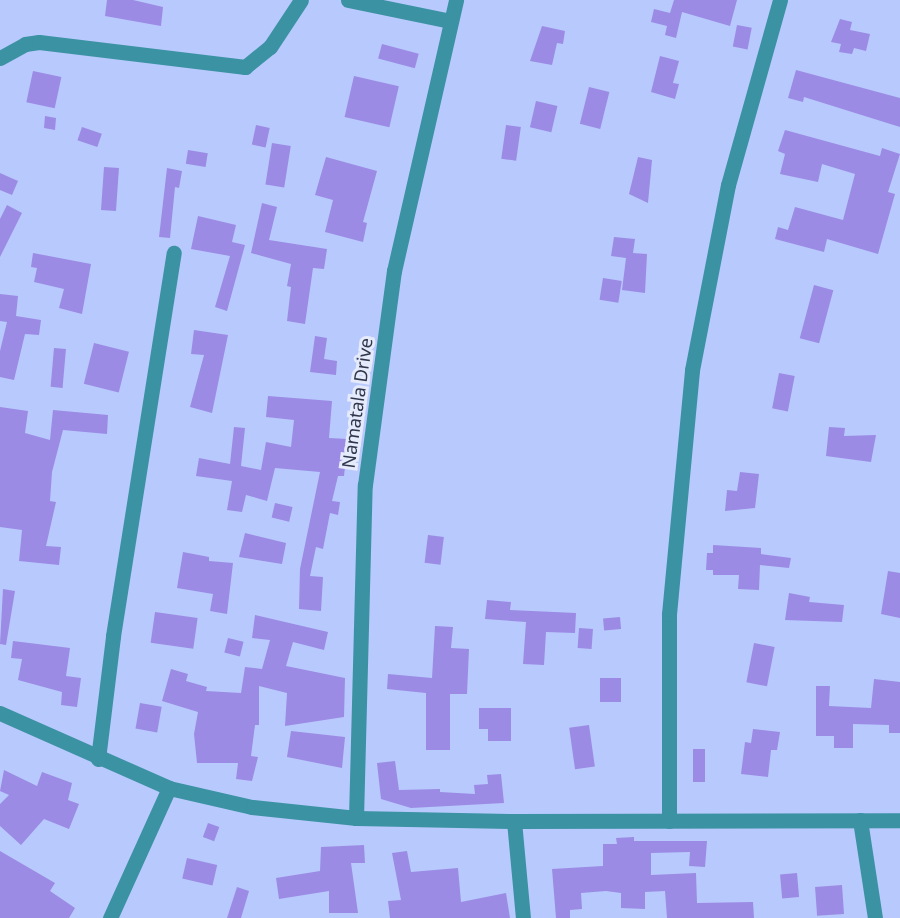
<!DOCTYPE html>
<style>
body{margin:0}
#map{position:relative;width:900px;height:918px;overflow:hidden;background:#b8c9fd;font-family:"Noto Sans",sans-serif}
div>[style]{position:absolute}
.building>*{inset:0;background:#9b8be5;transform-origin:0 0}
.minor>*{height:15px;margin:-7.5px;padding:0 7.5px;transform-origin:7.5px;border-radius:7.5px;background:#3b92a2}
span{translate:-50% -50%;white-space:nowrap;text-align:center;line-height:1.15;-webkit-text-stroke:6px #e5ebfb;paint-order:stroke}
.street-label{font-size:18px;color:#30374c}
</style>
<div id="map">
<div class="building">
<div style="clip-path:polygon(107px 0,133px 0,163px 7px,161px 26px,105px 16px)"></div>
<div style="clip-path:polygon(674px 0,737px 0,730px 26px,682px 12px,676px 38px,665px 35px,667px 26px,651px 22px,654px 9px,670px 13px)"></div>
<div style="clip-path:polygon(840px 19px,852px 22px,850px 30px,870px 34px,866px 51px,854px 48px,852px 54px,839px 52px,841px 44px,831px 42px)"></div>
<div style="left:737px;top:25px;width:15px;height:22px;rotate:11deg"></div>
<div style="clip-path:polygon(542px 26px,565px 31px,563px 44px,557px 43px,552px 65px,530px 61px)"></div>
<div style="left:382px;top:44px;width:38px;height:15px;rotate:15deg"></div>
<div style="clip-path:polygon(660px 56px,679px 61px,673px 83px,679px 84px,675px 99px,651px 92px)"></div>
<div style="clip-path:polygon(796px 70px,900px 98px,900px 127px,804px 97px,803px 102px,788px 98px)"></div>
<div style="left:33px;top:71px;width:29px;height:32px;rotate:12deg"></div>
<div style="left:354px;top:76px;width:46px;height:42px;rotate:13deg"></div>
<div style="left:589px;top:87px;width:21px;height:38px;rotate:14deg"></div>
<div style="left:536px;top:101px;width:22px;height:27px;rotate:13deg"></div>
<div style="clip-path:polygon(45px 116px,56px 118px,55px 130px,44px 128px)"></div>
<div style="left:256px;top:125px;width:14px;height:20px;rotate:12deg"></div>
<div style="left:506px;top:125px;width:15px;height:34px;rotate:8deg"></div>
<div style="left:82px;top:127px;width:21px;height:14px;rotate:19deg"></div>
<div style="clip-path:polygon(785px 130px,880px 156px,882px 148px,900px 154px,888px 192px,895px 194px,878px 254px,827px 239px,824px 252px,775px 239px,778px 227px,788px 230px,795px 207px,843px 220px,855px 174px,822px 164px,818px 182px,780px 174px,785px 154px,778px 151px)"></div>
<div style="left:272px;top:143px;width:19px;height:42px;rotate:9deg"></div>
<div style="left:188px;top:150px;width:20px;height:14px;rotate:9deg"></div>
<div style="clip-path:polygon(326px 157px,377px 171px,363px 222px,367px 223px,363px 242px,325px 232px,333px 200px,315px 195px)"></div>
<div style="clip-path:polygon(638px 157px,652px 160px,648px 203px,629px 194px)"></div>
<div style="left:104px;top:167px;width:15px;height:43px;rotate:4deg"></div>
<div style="clip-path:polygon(167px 168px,182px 171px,179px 188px,175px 187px,170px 238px,159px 237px)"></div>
<div style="clip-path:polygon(0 173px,18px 181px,12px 195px,0 190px)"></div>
<div style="clip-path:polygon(262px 203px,277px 207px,269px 240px,327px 249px,324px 269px,313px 268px,305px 324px,287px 321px,291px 287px,287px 286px,291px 264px,251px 253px)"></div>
<div style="clip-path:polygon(7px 205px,22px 213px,0 257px,0 219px)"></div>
<div style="clip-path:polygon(198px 216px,236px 225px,232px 242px,245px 245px,227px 311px,215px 307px,230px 256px,191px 249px)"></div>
<div style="clip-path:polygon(614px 237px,635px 239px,633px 253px,647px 254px,645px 293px,622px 290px,626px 258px,611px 256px)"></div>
<div style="clip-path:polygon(33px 253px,91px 264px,82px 314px,59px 308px,64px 289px,34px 282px,37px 268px,31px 267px)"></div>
<div style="left:603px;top:278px;width:19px;height:22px;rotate:9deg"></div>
<div style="left:814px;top:285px;width:20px;height:55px;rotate:15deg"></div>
<div style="clip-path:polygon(0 294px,18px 296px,16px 316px,41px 320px,39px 335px,25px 334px,14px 380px,0 377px,0 351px,7px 322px,0 321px)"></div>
<div style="clip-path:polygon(194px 330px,228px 335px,212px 413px,190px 407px,204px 355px,191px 354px)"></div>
<div style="clip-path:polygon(315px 336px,327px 338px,324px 359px,337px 361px,336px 375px,310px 372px)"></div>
<div style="left:94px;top:343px;width:36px;height:42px;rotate:14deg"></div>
<div style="left:54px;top:348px;width:12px;height:39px;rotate:5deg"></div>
<div style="left:779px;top:373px;width:16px;height:36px;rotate:11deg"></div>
<div style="clip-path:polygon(268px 396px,332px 401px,329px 438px,348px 439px,344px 476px,338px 476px,332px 501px,340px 502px,338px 515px,330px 513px,323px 549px,316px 547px,310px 576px,323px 577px,321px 611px,299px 609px,300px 569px,320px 472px,275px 468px,267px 501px,246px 495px,242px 512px,227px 510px,232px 481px,196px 476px,199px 458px,230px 464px,234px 427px,245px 428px,241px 466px,261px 470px,266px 442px,291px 447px,294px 420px,266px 417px)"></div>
<div style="clip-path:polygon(0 407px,28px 411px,25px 433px,50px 440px,53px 410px,108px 415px,107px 434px,63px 430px,52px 472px,50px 501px,56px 502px,46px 546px,61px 547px,59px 565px,19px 561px,22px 530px,0 527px)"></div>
<div style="clip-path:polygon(829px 427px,845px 428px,844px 436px,876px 435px,871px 462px,826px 456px)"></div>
<div style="clip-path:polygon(740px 472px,759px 474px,755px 508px,725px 511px,727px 490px,737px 491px)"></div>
<div style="left:275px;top:503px;width:18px;height:15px;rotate:13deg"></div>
<div style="clip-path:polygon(245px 533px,286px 543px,282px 564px,239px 557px)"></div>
<div style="left:428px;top:535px;width:16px;height:28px;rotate:7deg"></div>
<div style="clip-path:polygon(713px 545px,761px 548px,761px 554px,791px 558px,789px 568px,760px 565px,759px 590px,738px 589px,739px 575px,713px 575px,713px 570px,706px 570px,707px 553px,713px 553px)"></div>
<div style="clip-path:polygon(183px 552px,209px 557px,209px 561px,233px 563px,227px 614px,210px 611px,213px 594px,177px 588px)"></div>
<div style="clip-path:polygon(888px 571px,900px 573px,900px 618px,881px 614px)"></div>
<div style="clip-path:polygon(3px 589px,15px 591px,6px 645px,0 644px)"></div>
<div style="clip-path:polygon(789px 593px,810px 597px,809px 602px,844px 605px,842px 622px,785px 620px)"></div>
<div style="clip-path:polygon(487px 600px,511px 602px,510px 610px,576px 613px,575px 633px,546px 632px,544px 665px,523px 664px,526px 622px,485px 619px)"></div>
<div style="left:155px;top:612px;width:43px;height:31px;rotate:8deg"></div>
<div style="clip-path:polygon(255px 615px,328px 632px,324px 650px,293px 642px,286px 666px,345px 678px,344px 717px,285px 726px,287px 693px,259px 686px,259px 725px,255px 725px,251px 756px,258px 757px,252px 781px,236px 779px,238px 763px,197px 763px,194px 734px,198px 712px,162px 701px,171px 669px,188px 674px,186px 681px,207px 687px,206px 691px,241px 693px,245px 667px,262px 669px,270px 640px,252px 638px)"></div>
<div style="left:620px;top:617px;width:12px;height:17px;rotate:85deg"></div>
<div style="clip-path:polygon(435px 626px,453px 627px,451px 648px,469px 649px,467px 694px,450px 694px,450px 750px,426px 750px,426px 693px,387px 689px,388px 674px,432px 678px)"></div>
<div style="left:579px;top:628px;width:14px;height:20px;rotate:4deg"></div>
<div style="left:228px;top:638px;width:16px;height:15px;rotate:14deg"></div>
<div style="clip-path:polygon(13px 641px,70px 648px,66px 676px,81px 678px,77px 707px,61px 705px,62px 692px,18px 680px,22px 659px,11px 658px)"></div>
<div style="left:754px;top:643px;width:21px;height:40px;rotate:11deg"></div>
<div style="left:621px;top:678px;width:24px;height:21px;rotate:90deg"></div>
<div style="clip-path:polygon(874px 679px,900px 682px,900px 733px,889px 733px,889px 725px,853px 724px,853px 748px,834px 748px,834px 736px,816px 736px,816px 686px,830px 686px,829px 706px,871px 708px)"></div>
<div style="left:140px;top:703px;width:22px;height:26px;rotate:10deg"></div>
<div style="clip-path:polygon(479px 708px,511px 708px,511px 741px,488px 741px,488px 729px,479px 729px)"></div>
<div style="left:589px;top:725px;width:42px;height:20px;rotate:82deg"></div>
<div style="clip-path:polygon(753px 729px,780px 732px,777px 750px,771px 750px,768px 777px,741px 774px,745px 742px,751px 743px)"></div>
<div style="clip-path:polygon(291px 731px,345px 737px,342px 768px,287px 757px)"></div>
<div style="left:693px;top:749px;width:12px;height:33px"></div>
<div style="clip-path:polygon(395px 761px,399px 790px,440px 789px,440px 792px,475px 794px,474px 785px,488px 784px,487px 775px,501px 774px,504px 803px,411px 808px,381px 799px,377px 763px)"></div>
<div style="clip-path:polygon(4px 770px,37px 786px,42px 772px,72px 783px,68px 800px,79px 804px,69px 829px,44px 819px,21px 845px,0 826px,0 804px,9px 795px,0 791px)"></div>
<div style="left:208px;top:823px;width:12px;height:15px;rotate:20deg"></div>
<div style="clip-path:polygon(634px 837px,634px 841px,707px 841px,705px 867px,689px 866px,690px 852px,651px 853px,651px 875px,696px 873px,697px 903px,753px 902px,754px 918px,667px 918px,665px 891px,645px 892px,645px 909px,621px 908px,621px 893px,606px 891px,581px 893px,582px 909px,570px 910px,570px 918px,556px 918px,552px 869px,603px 866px,603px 844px,617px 844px,616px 838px)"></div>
<div style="clip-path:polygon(364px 845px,365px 863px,351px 863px,358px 913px,329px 913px,329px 891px,279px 899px,276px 878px,320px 871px,321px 847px)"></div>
<div style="clip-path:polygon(0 851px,55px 883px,50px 891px,75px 908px,69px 918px,0 918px)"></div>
<div style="clip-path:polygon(407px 851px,411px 872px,458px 868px,461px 902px,506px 893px,510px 918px,390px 918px,388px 901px,401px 900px,392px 853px)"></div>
<div style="left:187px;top:858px;width:31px;height:21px;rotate:13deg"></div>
<div style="left:797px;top:873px;width:24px;height:17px;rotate:85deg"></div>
<div style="left:842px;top:885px;width:29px;height:27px;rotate:86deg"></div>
<div style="clip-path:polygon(237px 887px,249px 891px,241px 918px,227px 918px)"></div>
</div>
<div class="minor">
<div style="left:348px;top:0;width:104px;rotate:11.6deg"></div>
<div style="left:0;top:58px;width:29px;rotate:-29deg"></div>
<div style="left:25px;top:44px;width:14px;rotate:-8deg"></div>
<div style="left:39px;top:42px;width:208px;rotate:6.9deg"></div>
<div style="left:245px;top:67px;width:32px;rotate:-39deg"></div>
<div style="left:270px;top:47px;width:56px;rotate:-56.6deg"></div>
<div style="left:0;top:713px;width:185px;rotate:23.9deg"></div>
<div style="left:169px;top:788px;width:85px;rotate:12.9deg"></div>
<div style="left:252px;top:807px;width:105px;rotate:6deg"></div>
<div style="left:356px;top:818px;width:158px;rotate:1.1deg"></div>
<div style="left:514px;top:821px;width:386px;rotate:-0.1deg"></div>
<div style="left:98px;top:759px;width:124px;rotate:-83deg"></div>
<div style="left:113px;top:636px;width:388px;rotate:-81deg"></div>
<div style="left:356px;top:818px;width:333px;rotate:-88.5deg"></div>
<div style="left:365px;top:485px;width:216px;rotate:-82.3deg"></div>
<div style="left:394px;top:271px;width:278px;rotate:-77.1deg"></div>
<div style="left:860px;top:820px;width:99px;rotate:81.3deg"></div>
<div style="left:514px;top:821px;width:97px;rotate:84.7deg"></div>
<div style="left:669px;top:821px;width:207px;rotate:-90deg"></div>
<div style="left:669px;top:614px;width:245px;rotate:-84.6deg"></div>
<div style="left:692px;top:370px;width:188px;rotate:-79deg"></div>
<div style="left:728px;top:185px;width:192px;rotate:-74.3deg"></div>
<div style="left:110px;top:918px;width:143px;rotate:-65.6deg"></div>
</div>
<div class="street-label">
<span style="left:357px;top:403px;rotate:-82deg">Namatala Drive</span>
</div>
</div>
